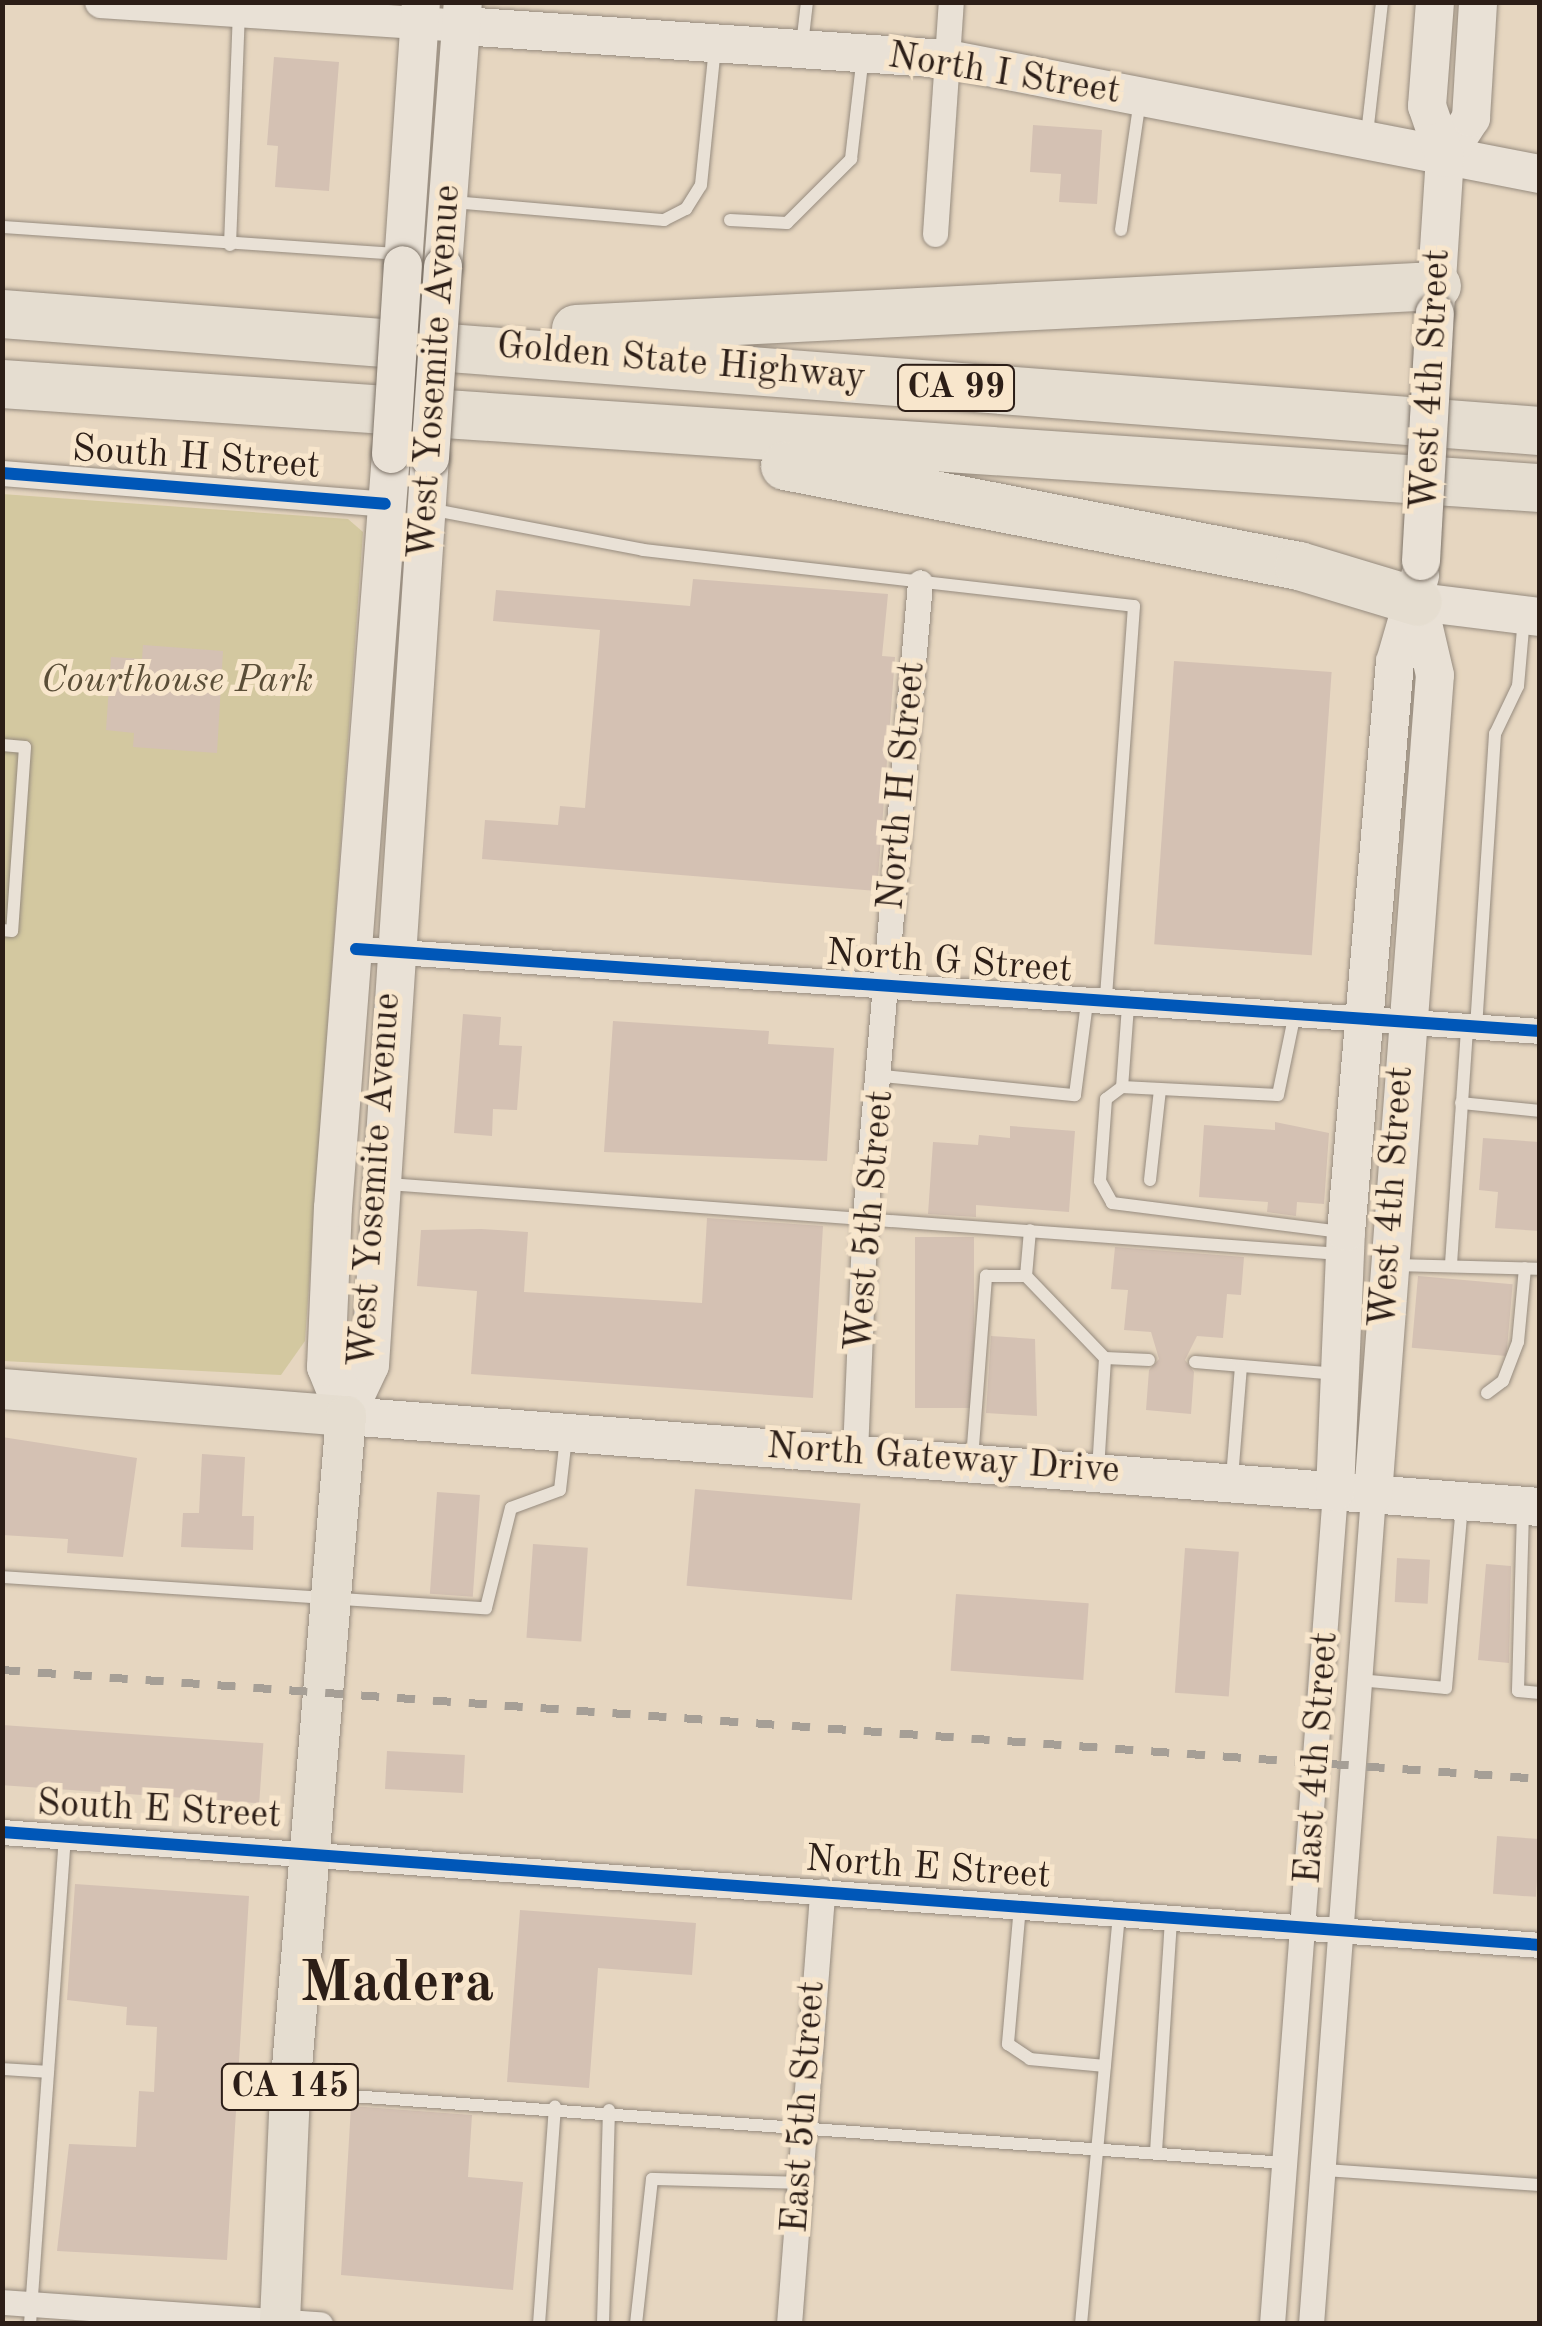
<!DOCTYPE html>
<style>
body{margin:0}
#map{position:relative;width:1542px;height:2326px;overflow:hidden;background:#e6d6c0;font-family:"Old Standard TT",serif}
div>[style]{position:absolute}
.green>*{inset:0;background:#d3c8a0}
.building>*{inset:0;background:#d4c1b3;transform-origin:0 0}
.roads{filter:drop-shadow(0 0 2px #968b7e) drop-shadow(0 0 2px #968b7e)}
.service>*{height:12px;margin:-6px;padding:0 6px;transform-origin:6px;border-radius:6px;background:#e9e1d6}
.minor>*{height:25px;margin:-12.5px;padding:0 12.5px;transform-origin:12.5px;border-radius:12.5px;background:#e9e1d6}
.tertiary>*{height:32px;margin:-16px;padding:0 16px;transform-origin:16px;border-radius:16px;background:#e9e1d6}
.secondary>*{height:38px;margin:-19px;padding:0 19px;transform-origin:19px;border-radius:19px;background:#e9e1d6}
.primary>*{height:40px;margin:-20px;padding:0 20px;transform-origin:20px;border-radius:20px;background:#e5ddd0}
.motorway>*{height:48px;margin:-24px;padding:0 24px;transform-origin:24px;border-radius:24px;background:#e5ddd0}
.rail>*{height:8px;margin-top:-4px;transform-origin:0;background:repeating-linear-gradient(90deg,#a69f96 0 18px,transparent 0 36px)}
.bridges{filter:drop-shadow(0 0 2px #7c7267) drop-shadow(0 0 2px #7c7267)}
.secondary-bridge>*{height:38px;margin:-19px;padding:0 19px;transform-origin:19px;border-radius:19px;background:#e9e1d6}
.cycleway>*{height:12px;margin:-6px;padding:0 6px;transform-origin:6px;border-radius:6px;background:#0057b8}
span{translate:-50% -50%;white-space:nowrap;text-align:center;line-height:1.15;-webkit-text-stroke:10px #f8e6cc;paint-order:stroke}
.shield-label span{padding:2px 8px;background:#f8e6cc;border:2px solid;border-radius:8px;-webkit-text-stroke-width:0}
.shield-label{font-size:35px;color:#2c1e17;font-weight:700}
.street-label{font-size:38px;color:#2c1e17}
.park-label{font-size:38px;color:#5a4e38;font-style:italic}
.town-label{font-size:58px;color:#2c1e17;font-weight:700}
.frame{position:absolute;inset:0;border:5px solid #2c1e17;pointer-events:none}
</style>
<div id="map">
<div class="green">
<div style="clip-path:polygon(2px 494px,348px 519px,363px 532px,305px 1341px,281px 1375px,3px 1361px)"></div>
</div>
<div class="building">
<div style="clip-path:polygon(274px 57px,339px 62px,329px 191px,275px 187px,278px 146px,267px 145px)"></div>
<div style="clip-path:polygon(1033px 125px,1102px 130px,1097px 204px,1059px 202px,1061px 174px,1030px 172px)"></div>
<div style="clip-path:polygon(693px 579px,888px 594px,882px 656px,895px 657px,877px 891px,482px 859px,485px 820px,558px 825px,560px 806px,585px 808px,600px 630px,493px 621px,496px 590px,690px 606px)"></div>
<div style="clip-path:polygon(143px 645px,223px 651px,217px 753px,133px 747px,134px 733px,106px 730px,111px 657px,142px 659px)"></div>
<div style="left:1174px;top:661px;width:158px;height:284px;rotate:4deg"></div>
<div style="clip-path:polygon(463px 1014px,501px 1017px,499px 1045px,522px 1046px,517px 1110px,493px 1109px,492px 1136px,454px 1133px)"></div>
<div style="clip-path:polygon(613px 1021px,769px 1031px,768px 1044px,834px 1048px,827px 1161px,604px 1152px)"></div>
<div style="clip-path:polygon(1275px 1122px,1329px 1133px,1324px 1204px,1297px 1202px,1296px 1216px,1267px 1212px,1268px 1202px,1199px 1197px,1204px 1125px,1275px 1130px)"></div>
<div style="clip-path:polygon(1010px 1126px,1075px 1131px,1069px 1212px,976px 1205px,976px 1217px,928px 1214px,933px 1142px,978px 1145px,979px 1135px,1010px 1138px)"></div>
<div style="clip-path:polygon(1483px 1138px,1540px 1142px,1540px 1231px,1495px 1228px,1498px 1192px,1479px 1190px)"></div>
<div style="clip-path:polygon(707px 1218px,823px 1226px,813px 1398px,471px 1374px,477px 1291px,417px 1286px,421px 1230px,481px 1229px,528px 1232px,524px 1292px,702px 1303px)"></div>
<div style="left:915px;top:1237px;width:59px;height:171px"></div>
<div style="clip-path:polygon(1115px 1247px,1244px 1257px,1241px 1295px,1227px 1294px,1223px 1338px,1197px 1336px,1185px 1360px,1194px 1372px,1191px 1414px,1146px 1410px,1149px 1370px,1159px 1359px,1151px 1332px,1124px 1330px,1128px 1290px,1111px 1289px)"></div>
<div style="left:1418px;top:1276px;width:95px;height:72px;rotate:5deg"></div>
<div style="clip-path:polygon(991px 1336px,1035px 1339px,1037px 1416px,986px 1413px)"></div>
<div style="clip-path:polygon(2px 1437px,137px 1458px,123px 1557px,67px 1553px,68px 1539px,2px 1535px)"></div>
<div style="clip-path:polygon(202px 1454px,245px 1457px,242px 1516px,254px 1516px,253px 1550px,181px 1547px,183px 1513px,199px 1513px)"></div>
<div style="left:695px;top:1489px;width:166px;height:97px;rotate:5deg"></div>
<div style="left:437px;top:1492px;width:43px;height:102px;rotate:4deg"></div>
<div style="left:533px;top:1544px;width:55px;height:94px;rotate:4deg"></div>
<div style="left:1185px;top:1548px;width:54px;height:145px;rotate:4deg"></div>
<div style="left:1397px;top:1558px;width:33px;height:44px;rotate:3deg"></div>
<div style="clip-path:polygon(1486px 1564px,1511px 1566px,1509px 1663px,1478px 1660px)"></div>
<div style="left:956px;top:1594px;width:133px;height:77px;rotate:4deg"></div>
<div style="left:2px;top:1725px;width:262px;height:60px;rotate:4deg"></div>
<div style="left:387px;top:1751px;width:78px;height:38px;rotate:3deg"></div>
<div style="left:1497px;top:1836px;width:43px;height:58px;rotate:4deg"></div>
<div style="clip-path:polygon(75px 1884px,249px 1896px,227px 2260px,57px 2251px,69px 2144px,136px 2147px,139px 2091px,154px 2092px,157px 2027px,126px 2025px,127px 2007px,67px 2000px)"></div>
<div style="clip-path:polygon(520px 1910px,696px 1923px,692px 1975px,598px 1968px,589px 2088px,507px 2082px)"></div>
<div style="clip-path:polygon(351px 2106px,472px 2115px,468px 2177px,523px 2182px,513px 2290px,341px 2275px)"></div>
</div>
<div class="roads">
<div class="service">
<div style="left:802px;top:45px;width:43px;rotate:-83.4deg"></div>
<div style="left:1367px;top:134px;width:133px;rotate:-83.5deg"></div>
<div style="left:453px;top:202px;width:212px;rotate:4.9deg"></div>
<div style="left:664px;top:220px;width:25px;rotate:-27deg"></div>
<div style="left:686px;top:209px;width:28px;rotate:-58deg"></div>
<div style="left:701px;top:185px;width:140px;rotate:-84.2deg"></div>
<div style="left:730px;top:220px;width:57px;rotate:3deg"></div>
<div style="left:787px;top:223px;width:91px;rotate:-45deg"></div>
<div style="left:851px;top:159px;width:104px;rotate:-83.4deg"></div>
<div style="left:2px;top:227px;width:400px;rotate:3.9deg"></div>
<div style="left:1121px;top:230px;width:131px;rotate:-81.7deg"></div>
<div style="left:230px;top:245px;width:232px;rotate:-87.8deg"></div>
<div style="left:429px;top:509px;width:218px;rotate:10.8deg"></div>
<div style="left:643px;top:550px;width:494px;rotate:6.5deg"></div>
<div style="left:1134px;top:606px;width:396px;rotate:94.1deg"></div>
<div style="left:2px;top:745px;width:23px;rotate:5deg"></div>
<div style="left:25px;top:747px;width:184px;rotate:94deg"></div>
<div style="left:12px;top:931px;width:10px;rotate:-174deg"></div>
<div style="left:1128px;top:1006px;width:81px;rotate:94.2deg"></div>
<div style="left:1122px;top:1087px;width:156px;rotate:2.9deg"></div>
<div style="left:1278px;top:1095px;width:79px;rotate:-78.3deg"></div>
<div style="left:1476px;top:1028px;width:295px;rotate:-86.3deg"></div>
<div style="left:1495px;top:734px;width:53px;rotate:-64.4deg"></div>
<div style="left:1518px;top:686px;width:69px;rotate:-85deg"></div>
<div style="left:883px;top:1076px;width:193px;rotate:5.7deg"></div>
<div style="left:1075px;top:1095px;width:93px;rotate:-82.6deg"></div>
<div style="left:1122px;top:1087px;width:20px;rotate:143deg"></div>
<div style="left:1106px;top:1099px;width:82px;rotate:94.2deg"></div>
<div style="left:1100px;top:1181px;width:25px;rotate:61deg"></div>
<div style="left:1112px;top:1203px;width:233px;rotate:7.2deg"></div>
<div style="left:1461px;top:1103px;width:79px;rotate:5.8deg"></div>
<div style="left:1150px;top:1180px;width:91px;rotate:-83.7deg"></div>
<div style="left:388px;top:1184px;width:955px;rotate:4.21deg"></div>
<div style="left:1451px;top:1264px;width:237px;rotate:-86.1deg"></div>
<div style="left:1392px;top:1265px;width:148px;rotate:1.5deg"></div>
<div style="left:1026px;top:1276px;width:114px;rotate:46.1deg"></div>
<div style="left:1195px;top:1362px;width:143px;rotate:4.8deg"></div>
<div style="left:1487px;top:1393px;width:20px;rotate:-37deg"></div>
<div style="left:1503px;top:1381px;width:42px;rotate:-69deg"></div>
<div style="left:1518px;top:1342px;width:74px;rotate:-84.6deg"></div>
<div style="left:972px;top:1459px;width:184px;rotate:-85.6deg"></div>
<div style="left:986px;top:1276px;width:40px"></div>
<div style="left:1026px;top:1276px;width:46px;rotate:-85deg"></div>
<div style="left:1098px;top:1470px;width:112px;rotate:-86.4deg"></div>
<div style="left:1105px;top:1358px;width:44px;rotate:2.6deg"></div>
<div style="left:1232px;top:1478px;width:112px;rotate:-85.4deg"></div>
<div style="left:1523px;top:1511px;width:180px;rotate:91.6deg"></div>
<div style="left:1518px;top:1691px;width:22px;rotate:5deg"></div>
<div style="left:2px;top:1577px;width:485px;rotate:3.7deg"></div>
<div style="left:486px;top:1608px;width:103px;rotate:-76deg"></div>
<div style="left:511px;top:1508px;width:52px;rotate:-20.2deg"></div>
<div style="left:560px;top:1490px;width:53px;rotate:-83.5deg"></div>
<div style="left:1359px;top:1680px;width:87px;rotate:5.3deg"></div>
<div style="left:1446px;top:1688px;width:185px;rotate:-85deg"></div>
<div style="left:1020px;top:1906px;width:139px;rotate:95deg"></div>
<div style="left:1008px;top:2044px;width:27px;rotate:34deg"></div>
<div style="left:1030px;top:2059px;width:75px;rotate:5.3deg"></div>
<div style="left:2px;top:2069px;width:46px;rotate:3.7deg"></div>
<div style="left:295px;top:2092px;width:993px;rotate:4.1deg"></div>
<div style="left:1156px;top:2152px;width:234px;rotate:-86.3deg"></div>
<div style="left:1324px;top:2170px;width:217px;rotate:4deg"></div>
<div style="left:30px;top:2324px;width:488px;rotate:-85.9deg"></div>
<div style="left:539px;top:2324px;width:218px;rotate:-85.8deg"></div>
<div style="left:603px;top:2324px;width:214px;rotate:-88.4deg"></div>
<div style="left:636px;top:2324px;width:146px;rotate:-83.7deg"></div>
<div style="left:652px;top:2179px;width:148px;rotate:1.5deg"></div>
<div style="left:1081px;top:2324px;width:412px;rotate:-84.7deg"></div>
</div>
<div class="minor">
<div style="left:935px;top:234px;width:233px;rotate:-86.1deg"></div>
<div style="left:2px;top:473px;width:384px;rotate:4.6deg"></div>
<div style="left:356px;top:949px;width:1187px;rotate:3.96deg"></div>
<div style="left:855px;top:1452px;width:237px;rotate:-87.6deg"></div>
<div style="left:865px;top:1215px;width:635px;rotate:-85.03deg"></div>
<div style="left:2px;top:1832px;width:1542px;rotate:4.2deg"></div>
<div style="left:2px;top:2302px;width:319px;rotate:4deg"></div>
<div style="left:789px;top:2324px;width:434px;rotate:-85.6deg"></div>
<div style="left:1272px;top:2324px;width:834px;rotate:-85.67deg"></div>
<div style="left:1311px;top:2324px;width:831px;rotate:-85.72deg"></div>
</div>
<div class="tertiary">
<div style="left:101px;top:2px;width:362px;rotate:3.8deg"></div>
</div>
<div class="secondary">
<div style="left:462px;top:26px;width:486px;rotate:3.9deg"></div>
<div style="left:947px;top:59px;width:604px;rotate:10.98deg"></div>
<div style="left:1445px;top:158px;width:48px;rotate:-57deg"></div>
<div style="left:1471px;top:118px;width:116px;rotate:-86.5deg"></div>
<div style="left:403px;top:265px;width:264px;rotate:-86.1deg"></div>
<div style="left:443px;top:266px;width:265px;rotate:-85.7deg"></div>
<div style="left:1435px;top:311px;width:153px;rotate:-86.3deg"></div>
<div style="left:1445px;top:158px;width:55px;rotate:-109.1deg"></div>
<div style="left:1427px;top:106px;width:104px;rotate:-85.6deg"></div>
<div style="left:1418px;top:602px;width:123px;rotate:7deg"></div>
<div style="left:346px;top:1416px;width:1197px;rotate:4.36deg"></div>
<div style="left:346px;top:1416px;width:53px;rotate:-112.2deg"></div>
<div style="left:326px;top:1367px;width:159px;rotate:-87.5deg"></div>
<div style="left:333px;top:1208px;width:756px;rotate:-85.6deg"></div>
<div style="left:346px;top:1416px;width:56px;rotate:-64.8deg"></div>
<div style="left:370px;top:1365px;width:909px;rotate:-86.22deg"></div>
<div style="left:1335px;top:1492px;width:260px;rotate:-87.6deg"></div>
<div style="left:1346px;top:1232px;width:572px;rotate:-85.09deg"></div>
<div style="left:1395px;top:662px;width:90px;rotate:-73.8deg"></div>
<div style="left:1373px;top:1495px;width:822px;rotate:-85.68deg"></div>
<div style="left:1435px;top:675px;width:75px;rotate:-103.1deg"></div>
</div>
<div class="primary">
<div style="left:2px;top:1389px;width:345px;rotate:4.5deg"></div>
<div style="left:346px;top:1416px;width:678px;rotate:94.74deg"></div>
<div style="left:290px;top:2092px;width:232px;rotate:92.5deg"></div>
</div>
<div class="motorway">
<div style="left:2px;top:314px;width:1542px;rotate:4.35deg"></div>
<div style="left:576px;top:329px;width:862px;rotate:-2.86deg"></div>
<div style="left:2px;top:384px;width:1542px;rotate:3.87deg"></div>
<div style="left:785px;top:466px;width:524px;rotate:11.01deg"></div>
<div style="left:1299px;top:566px;width:124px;rotate:16.8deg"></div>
</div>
</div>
<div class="rail">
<div style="left:2px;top:1670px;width:1542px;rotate:4.05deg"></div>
</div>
<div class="bridges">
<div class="secondary-bridge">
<div style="left:391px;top:454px;width:189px;rotate:-86.4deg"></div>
<div style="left:430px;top:458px;width:192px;rotate:-86.1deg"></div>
<div style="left:1421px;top:561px;width:248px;rotate:-86.8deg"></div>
</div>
</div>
<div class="cycleway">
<div style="left:2px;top:473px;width:384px;rotate:4.6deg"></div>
<div style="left:356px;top:949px;width:1187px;rotate:3.96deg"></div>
<div style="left:2px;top:1832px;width:1542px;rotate:4.2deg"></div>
</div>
<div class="shield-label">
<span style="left:956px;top:388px">CA 99</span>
<span style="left:290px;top:2087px">CA 145</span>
</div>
<div class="street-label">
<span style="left:1004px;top:75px;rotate:9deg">North I Street</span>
<span style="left:681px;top:363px;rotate:5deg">Golden State Highway</span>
<span style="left:436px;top:372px;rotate:-86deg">West Yosemite Avenue</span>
<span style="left:1432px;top:380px;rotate:-87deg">West 4th Street</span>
<span style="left:196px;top:459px;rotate:4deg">South H Street</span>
<span style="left:903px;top:786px;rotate:-85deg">North H Street</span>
<span style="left:949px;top:963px;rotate:4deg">North G Street</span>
<span style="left:376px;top:1180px;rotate:-86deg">West Yosemite Avenue</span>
<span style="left:1393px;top:1197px;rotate:-86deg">West 4th Street</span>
<span style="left:871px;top:1221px;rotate:-85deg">West 5th Street</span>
<span style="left:943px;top:1460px;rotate:4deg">North Gateway Drive</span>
<span style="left:1318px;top:1758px;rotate:-86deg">East 4th Street</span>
<span style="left:159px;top:1811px;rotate:3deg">South E Street</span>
<span style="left:928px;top:1869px;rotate:4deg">North E Street</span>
<span style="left:805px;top:2107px;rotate:-86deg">East 5th Street</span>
</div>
<div class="park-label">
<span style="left:177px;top:682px">Courthouse Park</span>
</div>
<div class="town-label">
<span style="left:397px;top:1985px">Madera</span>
</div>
<div class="frame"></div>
</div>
